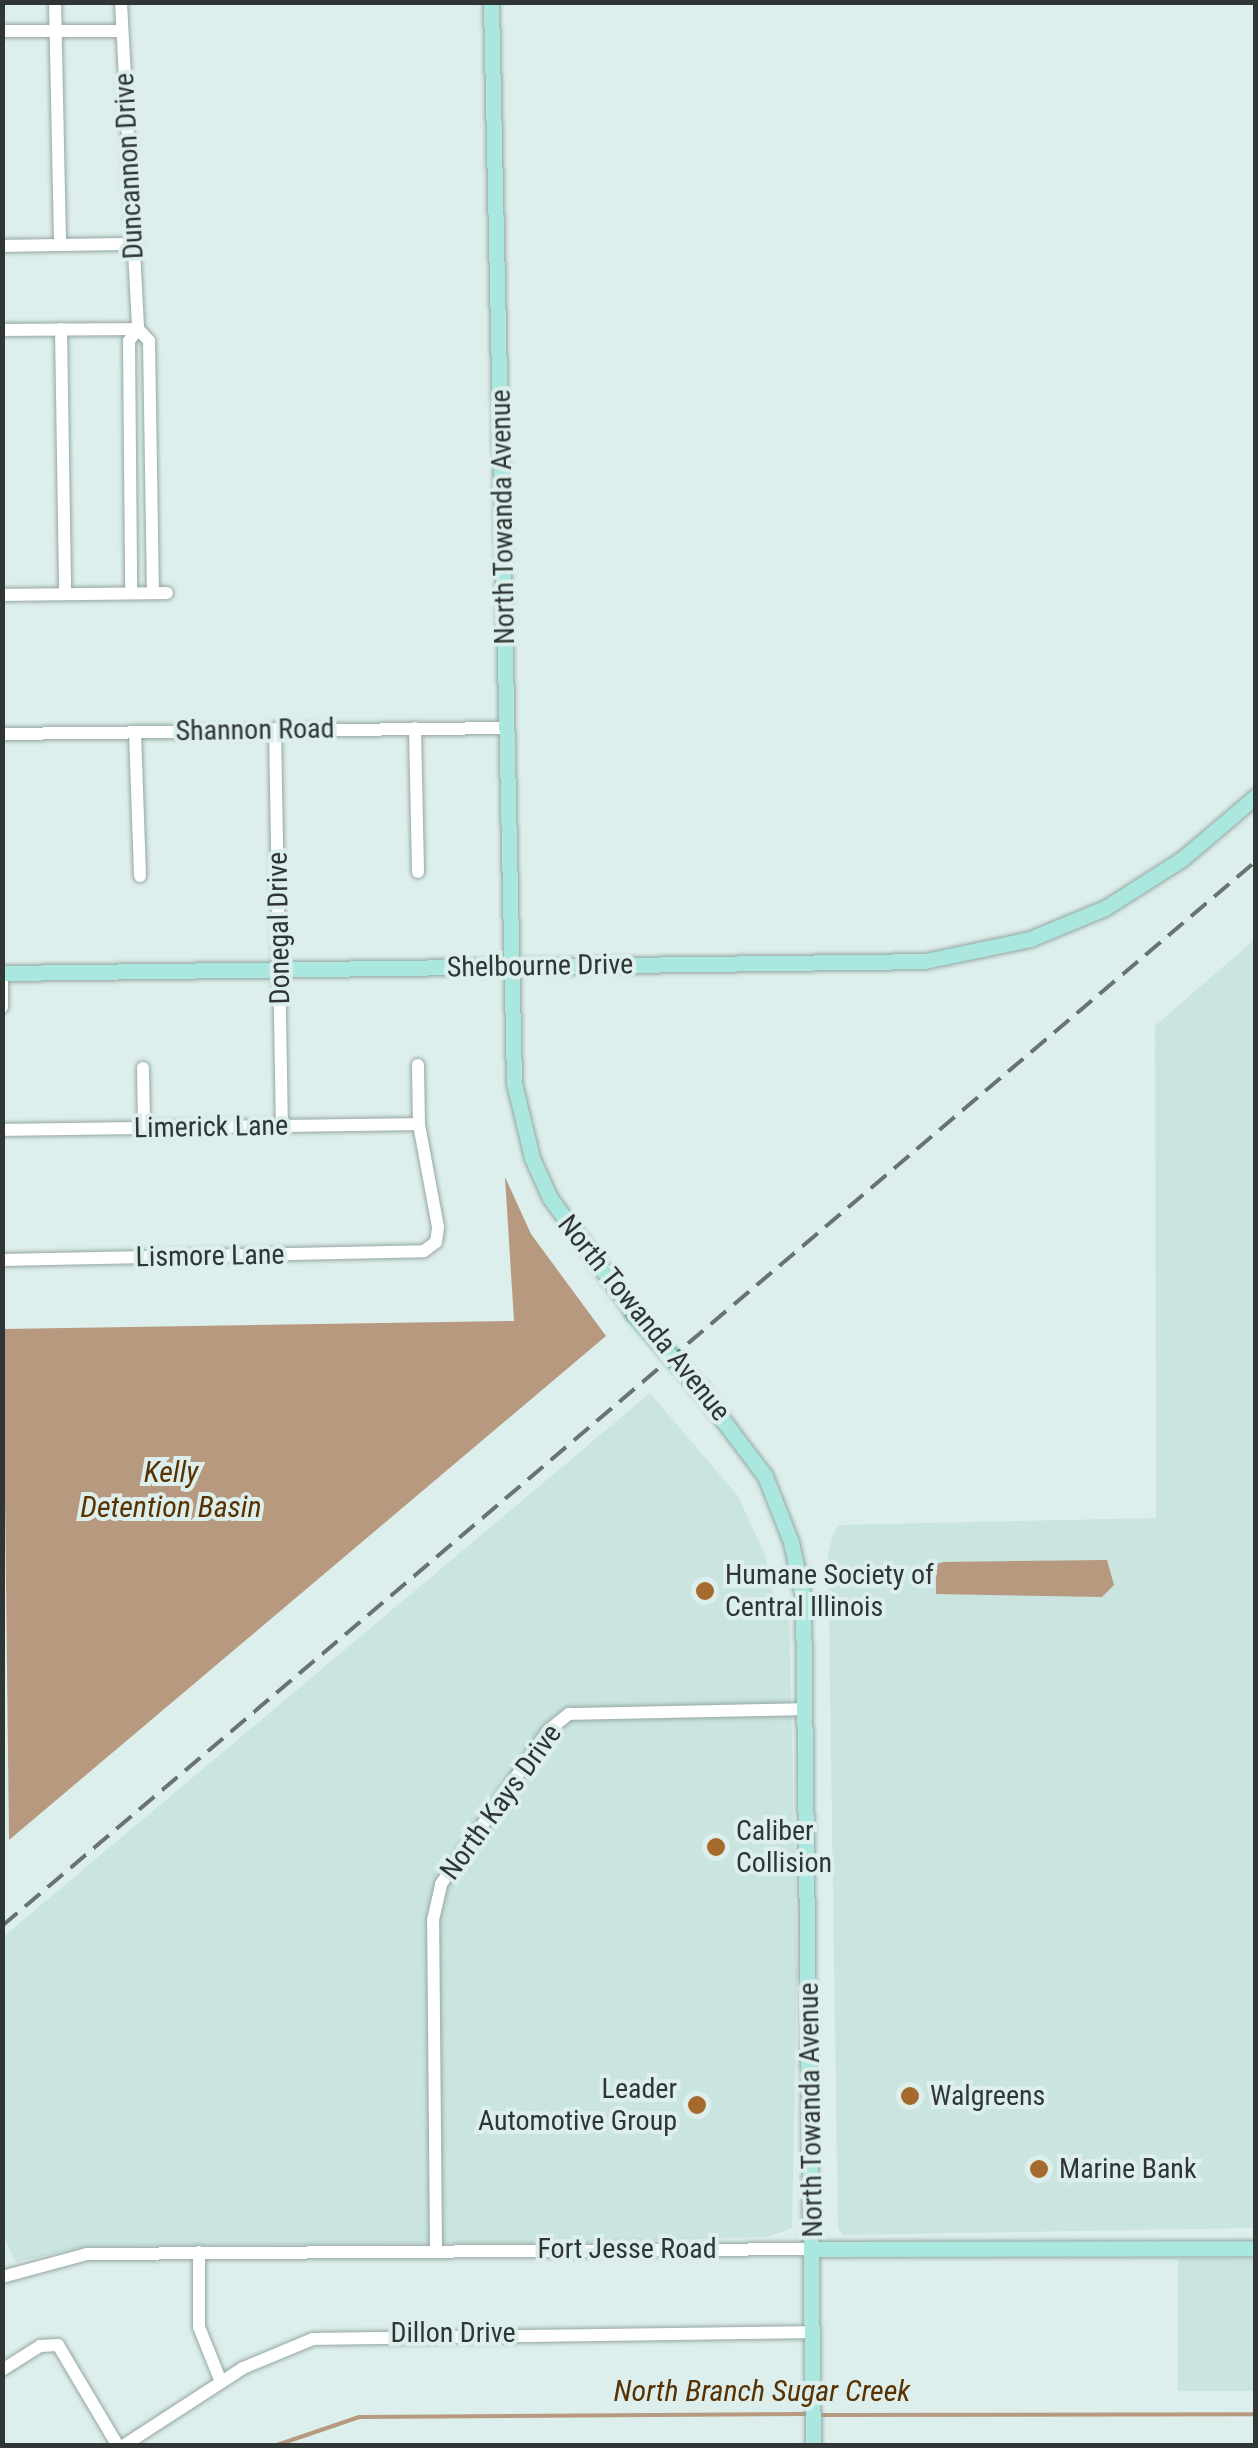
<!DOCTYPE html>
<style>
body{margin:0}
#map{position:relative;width:1258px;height:2448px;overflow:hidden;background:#ddefec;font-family:"Roboto Condensed",sans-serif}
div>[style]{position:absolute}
.built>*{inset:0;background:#cae4e0;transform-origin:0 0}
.water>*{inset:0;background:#b6997f}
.stream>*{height:4px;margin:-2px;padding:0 2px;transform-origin:2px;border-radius:2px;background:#b6997f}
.roads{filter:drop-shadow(0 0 2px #95a6a3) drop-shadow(0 0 2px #95a6a3)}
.minor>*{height:12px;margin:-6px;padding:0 6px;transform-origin:6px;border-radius:6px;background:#fff}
.major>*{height:15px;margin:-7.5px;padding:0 7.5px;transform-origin:7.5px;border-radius:7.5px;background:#a9e7df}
.rail>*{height:4px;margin-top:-2px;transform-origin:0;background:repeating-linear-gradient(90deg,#697372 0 20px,transparent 0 30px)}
.bridges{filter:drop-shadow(0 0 2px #599f96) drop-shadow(0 0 2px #599f96)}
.major-bridge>*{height:15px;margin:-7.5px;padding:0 7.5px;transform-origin:7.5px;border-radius:7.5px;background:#a9e7df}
.dots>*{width:28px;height:28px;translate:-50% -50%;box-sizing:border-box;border:5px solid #ddefec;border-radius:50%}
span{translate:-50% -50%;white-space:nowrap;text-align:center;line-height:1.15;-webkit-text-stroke:8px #ddefec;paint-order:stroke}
.street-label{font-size:28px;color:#2f3635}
.poi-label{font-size:28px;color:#2f3635}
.left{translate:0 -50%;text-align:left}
.right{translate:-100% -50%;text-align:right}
.water-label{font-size:30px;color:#593202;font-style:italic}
.frame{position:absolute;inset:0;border:5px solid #2f3635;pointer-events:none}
</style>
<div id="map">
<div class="built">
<div style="clip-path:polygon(1255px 939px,1255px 2228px,843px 2235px,838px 2229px,828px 1555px,833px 1534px,838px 1525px,1156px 1518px,1155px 1026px)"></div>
<div style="clip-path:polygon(650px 1393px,738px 1496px,765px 1555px,774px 1599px,789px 1609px,797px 1980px,792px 2228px,766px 2237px,610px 2242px,91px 2246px,16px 2262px,3px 2236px,3px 1937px)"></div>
<div style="left:1178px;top:2259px;width:77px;height:132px"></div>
</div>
<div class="water">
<div style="clip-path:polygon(505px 1177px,531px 1234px,606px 1336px,9px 1840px,3px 1329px,514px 1321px)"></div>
<div style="clip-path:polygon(1107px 1560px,1114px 1585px,1102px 1597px,936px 1594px,936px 1564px,944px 1562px)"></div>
</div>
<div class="stream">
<div style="left:816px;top:2415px;width:440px;rotate:-0.1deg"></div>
<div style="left:274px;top:2446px;width:90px;rotate:-18.8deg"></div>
<div style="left:359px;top:2417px;width:447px;rotate:-0.4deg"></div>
</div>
<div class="roads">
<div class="minor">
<div style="left:55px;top:2px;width:243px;rotate:88.8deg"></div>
<div style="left:121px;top:2px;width:327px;rotate:87deg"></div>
<div style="left:138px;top:329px;width:15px;rotate:127deg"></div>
<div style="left:129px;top:341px;width:252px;rotate:89.5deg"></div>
<div style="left:2px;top:31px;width:120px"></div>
<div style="left:2px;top:246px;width:132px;rotate:-0.9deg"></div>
<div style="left:61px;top:329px;width:264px;rotate:89.1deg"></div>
<div style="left:138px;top:329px;width:16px;rotate:47deg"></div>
<div style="left:149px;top:341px;width:252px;rotate:89.1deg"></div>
<div style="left:2px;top:330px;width:136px;rotate:-0.4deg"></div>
<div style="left:2px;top:595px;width:165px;rotate:-0.7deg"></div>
<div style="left:415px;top:728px;width:144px;rotate:88.8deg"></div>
<div style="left:275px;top:729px;width:397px;rotate:89deg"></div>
<div style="left:135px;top:732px;width:144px;rotate:88deg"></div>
<div style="left:2px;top:734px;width:505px;rotate:-0.68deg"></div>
<div style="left:2px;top:972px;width:35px;rotate:90deg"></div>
<div style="left:143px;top:1068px;width:60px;rotate:89deg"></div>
<div style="left:2px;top:1130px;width:417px;rotate:-0.8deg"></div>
<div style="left:2px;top:1260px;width:422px;rotate:-1.2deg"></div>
<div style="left:424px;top:1251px;width:15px;rotate:-37deg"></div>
<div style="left:436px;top:1242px;width:15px;rotate:-82deg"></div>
<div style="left:438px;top:1227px;width:105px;rotate:-100.5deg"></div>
<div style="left:419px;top:1124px;width:59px;rotate:-91deg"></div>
<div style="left:436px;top:2249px;width:329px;rotate:-90.5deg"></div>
<div style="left:433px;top:1920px;width:37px;rotate:-77deg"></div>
<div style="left:441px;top:1884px;width:188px;rotate:-55deg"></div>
<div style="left:549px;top:1730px;width:26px;rotate:-39deg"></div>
<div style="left:569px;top:1714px;width:237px;rotate:-1.2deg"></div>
<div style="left:199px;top:2252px;width:75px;rotate:90deg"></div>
<div style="left:199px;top:2327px;width:59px;rotate:68.2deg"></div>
<div style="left:2px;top:2277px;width:88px;rotate:-15.1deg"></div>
<div style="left:87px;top:2254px;width:726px;rotate:-0.39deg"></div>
<div style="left:2px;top:2370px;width:45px;rotate:-32.3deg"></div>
<div style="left:40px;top:2346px;width:18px;rotate:-3deg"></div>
<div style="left:58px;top:2345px;width:117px;rotate:59.3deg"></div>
<div style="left:123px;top:2446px;width:143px;rotate:-33deg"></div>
<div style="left:243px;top:2368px;width:76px;rotate:-22.5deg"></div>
<div style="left:313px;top:2339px;width:500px;rotate:-0.8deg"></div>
</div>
<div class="major">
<div style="left:491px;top:2px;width:1081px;rotate:88.78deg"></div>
<div style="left:514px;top:1083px;width:77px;rotate:76.5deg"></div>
<div style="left:532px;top:1158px;width:44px;rotate:65.8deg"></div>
<div style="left:550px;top:1198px;width:141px;rotate:53.9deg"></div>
<div style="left:2px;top:973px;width:923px;rotate:-0.74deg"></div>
<div style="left:925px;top:961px;width:107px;rotate:-11.8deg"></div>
<div style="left:1030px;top:939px;width:81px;rotate:-22.5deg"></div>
<div style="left:1105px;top:908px;width:91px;rotate:-32.5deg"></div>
<div style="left:1182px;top:859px;width:97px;rotate:-40.4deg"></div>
<div style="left:700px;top:1390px;width:108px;rotate:52.9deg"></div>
<div style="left:765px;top:1476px;width:71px;rotate:68.5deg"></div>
<div style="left:791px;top:1542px;width:56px;rotate:77.7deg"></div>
<div style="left:803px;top:1597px;width:849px;rotate:89.33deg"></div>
<div style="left:813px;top:2249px;width:443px;rotate:-0.1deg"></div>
</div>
</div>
<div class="rail">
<div style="left:2px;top:1926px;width:1645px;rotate:-40.34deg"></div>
</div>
<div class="bridges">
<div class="major-bridge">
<div style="left:633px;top:1312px;width:103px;rotate:49.3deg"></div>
</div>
</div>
<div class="dots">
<div style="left:705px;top:1591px;background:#a66b2c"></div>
<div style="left:716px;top:1847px;background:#a66b2c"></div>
<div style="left:910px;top:2096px;background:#a66b2c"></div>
<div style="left:697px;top:2105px;background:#a66b2c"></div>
<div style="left:1039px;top:2169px;background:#a66b2c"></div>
</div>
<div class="street-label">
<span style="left:129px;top:166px;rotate:-93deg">Duncannon Drive</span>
<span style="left:503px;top:517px;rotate:-91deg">North Towanda Avenue</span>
<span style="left:255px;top:730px;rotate:-1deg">Shannon Road</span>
<span style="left:279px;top:928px;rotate:-91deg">Donegal Drive</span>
<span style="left:540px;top:966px;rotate:-1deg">Shelbourne Drive</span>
<span style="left:211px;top:1127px;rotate:-1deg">Limerick Lane</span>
<span style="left:210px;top:1256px;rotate:-1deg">Lismore Lane</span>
<span style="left:644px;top:1318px;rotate:51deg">North Towanda Avenue</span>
<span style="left:501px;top:1802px;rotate:-54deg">North Kays Drive</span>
<span style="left:811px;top:2110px;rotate:-91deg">North Towanda Avenue</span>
<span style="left:627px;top:2249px">Fort Jesse Road</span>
<span style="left:453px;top:2333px">Dillon Drive</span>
</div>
<div class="poi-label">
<span class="left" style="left:725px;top:1591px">Humane Society of<br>Central Illinois</span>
<span class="left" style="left:736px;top:1847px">Caliber<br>Collision</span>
<span class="right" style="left:677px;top:2105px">Leader<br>Automotive Group</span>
<span class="left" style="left:930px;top:2096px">Walgreens</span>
<span class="left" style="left:1059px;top:2169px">Marine Bank</span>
</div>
<div class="water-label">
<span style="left:171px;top:1489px">Kelly<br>Detention Basin</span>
<span style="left:762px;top:2391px">North Branch Sugar Creek</span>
</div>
<div class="frame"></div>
</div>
